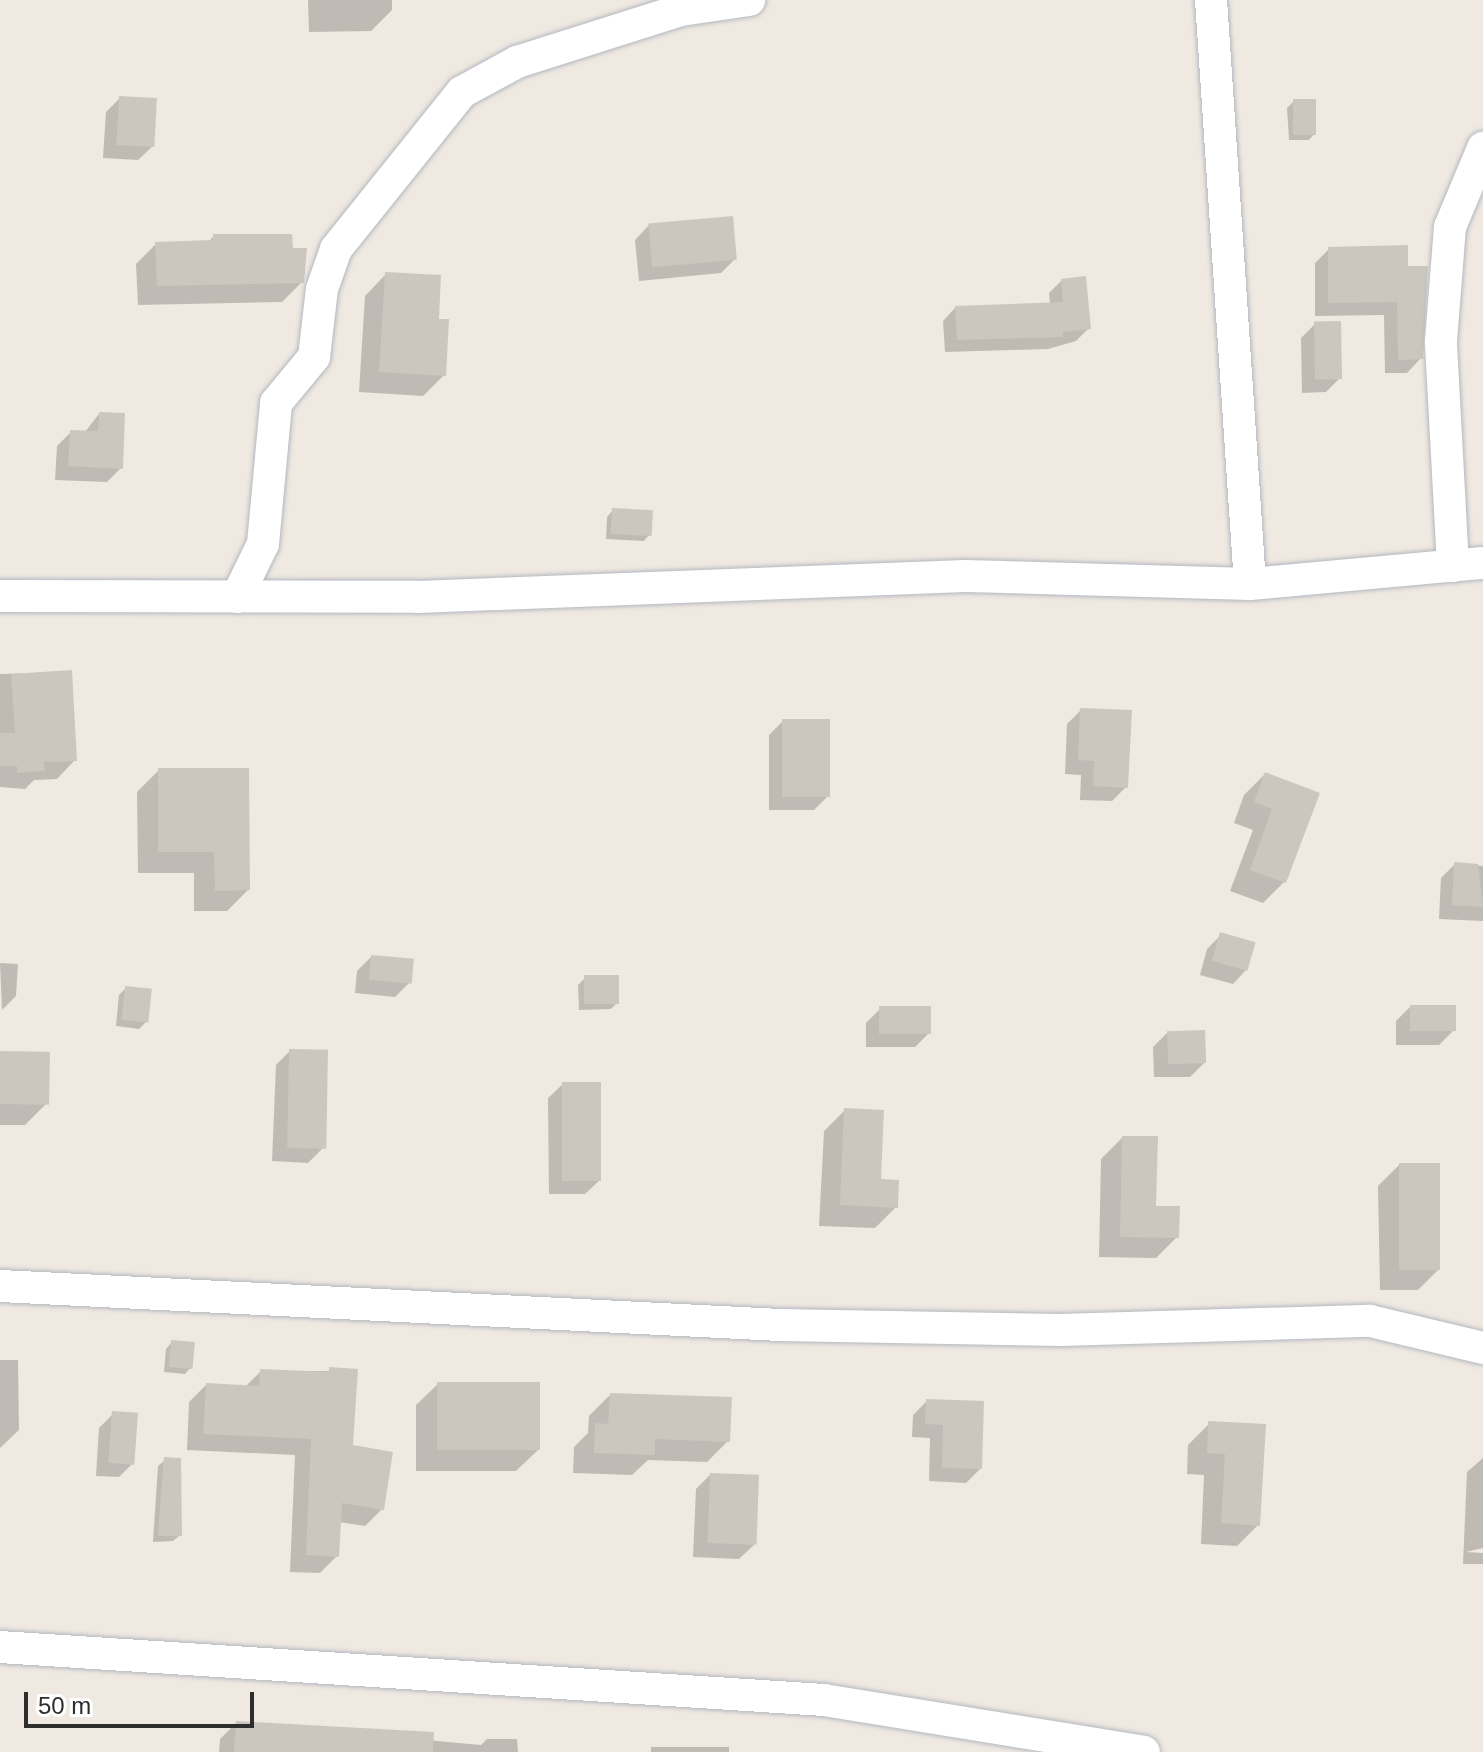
<!DOCTYPE html>
<style>
body{margin:0}
#map{position:relative;width:1483px;height:1752px;overflow:hidden;background:#efe9e1;font-family:Arial,sans-serif}
div>[style]{position:absolute}
.shadow>*{inset:0;background:#0003;transform-origin:0 0}
.building>*{inset:0;background:#cbc7bf;transform-origin:0 0}
.roads{filter:drop-shadow(0 0 2px #b4b7c1) drop-shadow(0 0 2px #b4b7c1)}
.minor>*{height:32px;margin:-16px;padding:0 16px;transform-origin:16px;border-radius:16px;background:#fff}
span{translate:-50% -50%;white-space:nowrap;text-align:center;line-height:1.15;-webkit-text-stroke:7px #fff;paint-order:stroke}
.scale{position:absolute;left:24px;top:1692px;width:230px;height:36px;box-sizing:border-box;border:4px solid #2e2e2e;border-top:0;padding-left:10px;font-size:24px;line-height:28px;white-space:nowrap;color:#2e2e2e;-webkit-text-stroke:6px #fff;paint-order:stroke}
</style>
<div id="map">
<div class="shadow">
<div style="clip-path:polygon(308px 0,392px 0,392px 10px,371px 31px,309px 32px)"></div>
<div style="clip-path:polygon(120px 98px,153px 146px,138px 160px,103px 158px,106px 112px)"></div>
<div style="clip-path:polygon(1294px 101px,1315px 133px,1309px 140px,1289px 140px,1287px 108px)"></div>
<div style="clip-path:polygon(649px 225px,735px 259px,721px 273px,639px 281px,635px 240px)"></div>
<div style="clip-path:polygon(214px 236px,302px 282px,282px 302px,138px 305px,136px 264px,156px 244px,207px 243px)"></div>
<div style="clip-path:polygon(1329px 249px,1406px 268px,1421px 358px,1407px 373px,1385px 373px,1384px 315px,1315px 316px,1315px 263px)"></div>
<div style="clip-path:polygon(386px 274px,436px 320px,444px 375px,423px 396px,359px 392px,365px 296px)"></div>
<div style="clip-path:polygon(1062px 280px,1089px 328px,1076px 341px,1048px 349px,945px 352px,943px 321px,955px 308px,1050px 304px,1049px 293px)"></div>
<div style="clip-path:polygon(1315px 324px,1340px 378px,1326px 392px,1302px 393px,1301px 338px)"></div>
<div style="clip-path:polygon(99px 414px,121px 468px,107px 482px,55px 480px,57px 446px,71px 432px,85px 432px)"></div>
<div style="clip-path:polygon(613px 510px,650px 534px,644px 541px,606px 539px,607px 517px)"></div>
<div style="clip-path:polygon(70px 672px,75px 760px,57px 779px,34px 780px,25px 789px,0 787px,0 674px)"></div>
<div style="clip-path:polygon(1081px 710px,1126px 787px,1112px 801px,1080px 800px,1081px 775px,1065px 774px,1067px 724px)"></div>
<div style="clip-path:polygon(783px 721px,828px 796px,814px 810px,769px 810px,769px 735px)"></div>
<div style="clip-path:polygon(159px 770px,248px 890px,227px 911px,194px 911px,194px 873px,138px 873px,137px 792px)"></div>
<div style="clip-path:polygon(1265px 774px,1318px 794px,1284px 882px,1263px 903px,1230px 891px,1253px 830px,1234px 823px,1244px 795px)"></div>
<div style="clip-path:polygon(1455px 864px,1483px 866px,1483px 921px,1439px 919px,1441px 878px)"></div>
<div style="clip-path:polygon(1221px 935px,1247px 969px,1233px 984px,1200px 975px,1207px 949px)"></div>
<div style="clip-path:polygon(371px 957px,409px 983px,395px 997px,355px 993px,357px 971px)"></div>
<div style="clip-path:polygon(0 963px,18px 964px,16px 996px,2px 1010px)"></div>
<div style="clip-path:polygon(585px 978px,617px 1003px,611px 1009px,579px 1010px,578px 985px)"></div>
<div style="clip-path:polygon(125px 989px,146px 1022px,139px 1029px,116px 1026px,119px 995px)"></div>
<div style="clip-path:polygon(1410px 1007px,1453px 1031px,1439px 1045px,1396px 1045px,1396px 1021px)"></div>
<div style="clip-path:polygon(880px 1009px,929px 1033px,915px 1047px,866px 1047px,866px 1023px)"></div>
<div style="clip-path:polygon(1167px 1033px,1204px 1063px,1190px 1077px,1154px 1077px,1153px 1047px)"></div>
<div style="clip-path:polygon(290px 1051px,322px 1149px,308px 1163px,272px 1161px,276px 1065px)"></div>
<div style="clip-path:polygon(0 1053px,46px 1104px,25px 1125px,0 1125px)"></div>
<div style="clip-path:polygon(563px 1084px,600px 1180px,585px 1194px,549px 1194px,548px 1098px)"></div>
<div style="clip-path:polygon(845px 1110px,896px 1207px,875px 1228px,819px 1226px,824px 1131px)"></div>
<div style="clip-path:polygon(1122px 1138px,1154px 1208px,1177px 1237px,1156px 1258px,1099px 1257px,1101px 1159px)"></div>
<div style="clip-path:polygon(1399px 1165px,1439px 1269px,1418px 1290px,1380px 1290px,1378px 1186px)"></div>
<div style="clip-path:polygon(172px 1342px,191px 1367px,185px 1374px,164px 1372px,166px 1349px)"></div>
<div style="clip-path:polygon(0 1360px,18px 1360px,19px 1430px,0 1448px)"></div>
<div style="clip-path:polygon(261px 1371px,356px 1371px,351px 1447px,382px 1509px,365px 1526px,339px 1522px,337px 1556px,320px 1573px,290px 1572px,295px 1455px,187px 1450px,189px 1402px,206px 1385px,245px 1387px)"></div>
<div style="clip-path:polygon(438px 1384px,538px 1450px,516px 1471px,416px 1471px,416px 1405px)"></div>
<div style="clip-path:polygon(610px 1395px,728px 1441px,707px 1462px,648px 1460px,632px 1475px,573px 1473px,574px 1447px,588px 1433px,589px 1416px)"></div>
<div style="clip-path:polygon(927px 1401px,980px 1469px,966px 1483px,929px 1481px,930px 1438px,912px 1437px,913px 1415px)"></div>
<div style="clip-path:polygon(113px 1414px,133px 1463px,119px 1477px,96px 1476px,99px 1428px)"></div>
<div style="clip-path:polygon(1209px 1424px,1264px 1426px,1258px 1525px,1237px 1546px,1201px 1544px,1204px 1475px,1187px 1474px,1188px 1445px)"></div>
<div style="clip-path:polygon(1483px 1458px,1483px 1548px,1466px 1552px,1483px 1553px,1483px 1564px,1463px 1564px,1467px 1472px)"></div>
<div style="clip-path:polygon(165px 1460px,180px 1535px,173px 1541px,153px 1542px,158px 1466px)"></div>
<div style="clip-path:polygon(710px 1475px,754px 1545px,739px 1559px,693px 1557px,696px 1489px)"></div>
<div style="clip-path:polygon(236px 1723px,481px 1745px,487px 1739px,517px 1739px,518px 1752px,219px 1752px,220px 1739px)"></div>
<div style="left:651px;top:1747px;width:78px;height:7px"></div>
</div>
<div class="building">
<div style="left:119px;top:96px;width:38px;height:49px;rotate:3deg"></div>
<div style="left:1293px;top:99px;width:23px;height:36px"></div>
<div style="left:733px;top:216px;width:44px;height:85px;rotate:85deg"></div>
<div style="clip-path:polygon(213px 234px,292px 234px,293px 248px,307px 248px,304px 283px,157px 286px,155px 242px,213px 240px)"></div>
<div style="clip-path:polygon(1408px 245px,1408px 266px,1428px 266px,1423px 359px,1398px 360px,1397px 302px,1328px 303px,1328px 247px)"></div>
<div style="clip-path:polygon(385px 272px,441px 275px,439px 319px,449px 319px,446px 376px,379px 372px)"></div>
<div style="clip-path:polygon(1086px 276px,1091px 329px,1063px 332px,1063px 337px,957px 340px,955px 306px,1063px 302px,1061px 279px)"></div>
<div style="left:1341px;top:321px;width:58px;height:27px;rotate:89deg"></div>
<div style="clip-path:polygon(99px 412px,125px 413px,123px 469px,68px 466px,70px 430px,98px 431px)"></div>
<div style="left:612px;top:508px;width:41px;height:26px;rotate:3deg"></div>
<div style="clip-path:polygon(72px 670px,77px 761px,44px 762px,45px 771px,17px 773px,17px 766px,0 766px,0 733px,15px 733px,11px 674px)"></div>
<div style="clip-path:polygon(1080px 708px,1132px 710px,1128px 788px,1093px 786px,1094px 761px,1078px 760px)"></div>
<div style="left:782px;top:719px;width:48px;height:78px"></div>
<div style="clip-path:polygon(158px 768px,249px 768px,250px 890px,215px 891px,214px 852px,158px 852px)"></div>
<div style="clip-path:polygon(1265px 772px,1320px 793px,1286px 883px,1250px 870px,1272px 809px,1254px 802px)"></div>
<div style="clip-path:polygon(1454px 862px,1478px 864px,1483px 907px,1452px 905px)"></div>
<div style="left:1220px;top:932px;width:37px;height:30px;rotate:16deg"></div>
<div style="left:371px;top:955px;width:43px;height:25px;rotate:5deg"></div>
<div style="left:619px;top:975px;width:29px;height:35px;rotate:90deg"></div>
<div style="left:125px;top:986px;width:27px;height:34px;rotate:6deg"></div>
<div style="left:1410px;top:1005px;width:46px;height:26px"></div>
<div style="left:931px;top:1006px;width:28px;height:52px;rotate:90deg"></div>
<div style="left:1205px;top:1030px;width:33px;height:38px;rotate:88deg"></div>
<div style="left:289px;top:1049px;width:39px;height:99px;rotate:1deg"></div>
<div style="left:0;top:1051px;width:50px;height:53px;rotate:1deg"></div>
<div style="left:562px;top:1082px;width:39px;height:99px"></div>
<div style="clip-path:polygon(844px 1108px,884px 1110px,881px 1179px,899px 1180px,898px 1208px,840px 1205px)"></div>
<div style="clip-path:polygon(1122px 1136px,1158px 1136px,1156px 1206px,1180px 1206px,1179px 1238px,1120px 1237px)"></div>
<div style="left:1399px;top:1163px;width:41px;height:107px"></div>
<div style="left:171px;top:1340px;width:24px;height:27px;rotate:5deg"></div>
<div style="clip-path:polygon(329px 1367px,358px 1369px,353px 1445px,393px 1452px,384px 1510px,342px 1503px,339px 1557px,306px 1555px,311px 1439px,203px 1434px,206px 1383px,259px 1386px,260px 1369px,329px 1372px)"></div>
<div style="left:437px;top:1382px;width:103px;height:68px"></div>
<div style="clip-path:polygon(610px 1393px,732px 1397px,730px 1442px,655px 1439px,655px 1455px,594px 1453px,595px 1423px,608px 1424px)"></div>
<div style="clip-path:polygon(926px 1399px,984px 1401px,982px 1469px,942px 1468px,943px 1425px,925px 1424px)"></div>
<div style="left:112px;top:1411px;width:26px;height:52px;rotate:4deg"></div>
<div style="clip-path:polygon(1208px 1421px,1266px 1424px,1260px 1526px,1221px 1523px,1225px 1454px,1207px 1453px)"></div>
<div style="clip-path:polygon(164px 1457px,181px 1458px,182px 1536px,158px 1536px)"></div>
<div style="left:710px;top:1473px;width:49px;height:70px;rotate:2deg"></div>
<div style="clip-path:polygon(236px 1721px,434px 1732px,433px 1752px,234px 1752px)"></div>
</div>
<div class="roads">
<div class="minor">
<div style="left:1211px;top:0;width:585px;rotate:86.18deg"></div>
<div style="left:1453px;top:566px;width:225px;rotate:-93.1deg"></div>
<div style="left:1441px;top:341px;width:114px;rotate:-85.5deg"></div>
<div style="left:1450px;top:227px;width:86px;rotate:-67.3deg"></div>
<div style="left:0;top:596px;width:418px;rotate:0.1deg"></div>
<div style="left:418px;top:597px;width:547px;rotate:-2.2deg"></div>
<div style="left:965px;top:576px;width:285px;rotate:1.6deg"></div>
<div style="left:1250px;top:584px;width:234px;rotate:-5.2deg"></div>
<div style="left:237px;top:597px;width:59px;rotate:-63.9deg"></div>
<div style="left:263px;top:544px;width:142px;rotate:-84.7deg"></div>
<div style="left:276px;top:403px;width:60px;rotate:-50.4deg"></div>
<div style="left:314px;top:357px;width:68px;rotate:-83.3deg"></div>
<div style="left:322px;top:289px;width:42px;rotate:-70.7deg"></div>
<div style="left:336px;top:249px;width:201px;rotate:-51.3deg"></div>
<div style="left:462px;top:92px;width:63px;rotate:-28.6deg"></div>
<div style="left:517px;top:62px;width:172px;rotate:-17.6deg"></div>
<div style="left:681px;top:10px;width:69px;rotate:-8.4deg"></div>
<div style="left:0;top:1286px;width:781px;rotate:2.86deg"></div>
<div style="left:780px;top:1325px;width:280px;rotate:1deg"></div>
<div style="left:1060px;top:1330px;width:310px;rotate:-1.7deg"></div>
<div style="left:1370px;top:1321px;width:116px;rotate:13.4deg"></div>
<div style="left:0;top:1647px;width:826px;rotate:3.68deg"></div>
<div style="left:824px;top:1700px;width:324px;rotate:9.2deg"></div>
</div>
</div>
<div class="scale">50 m</div>
</div>
